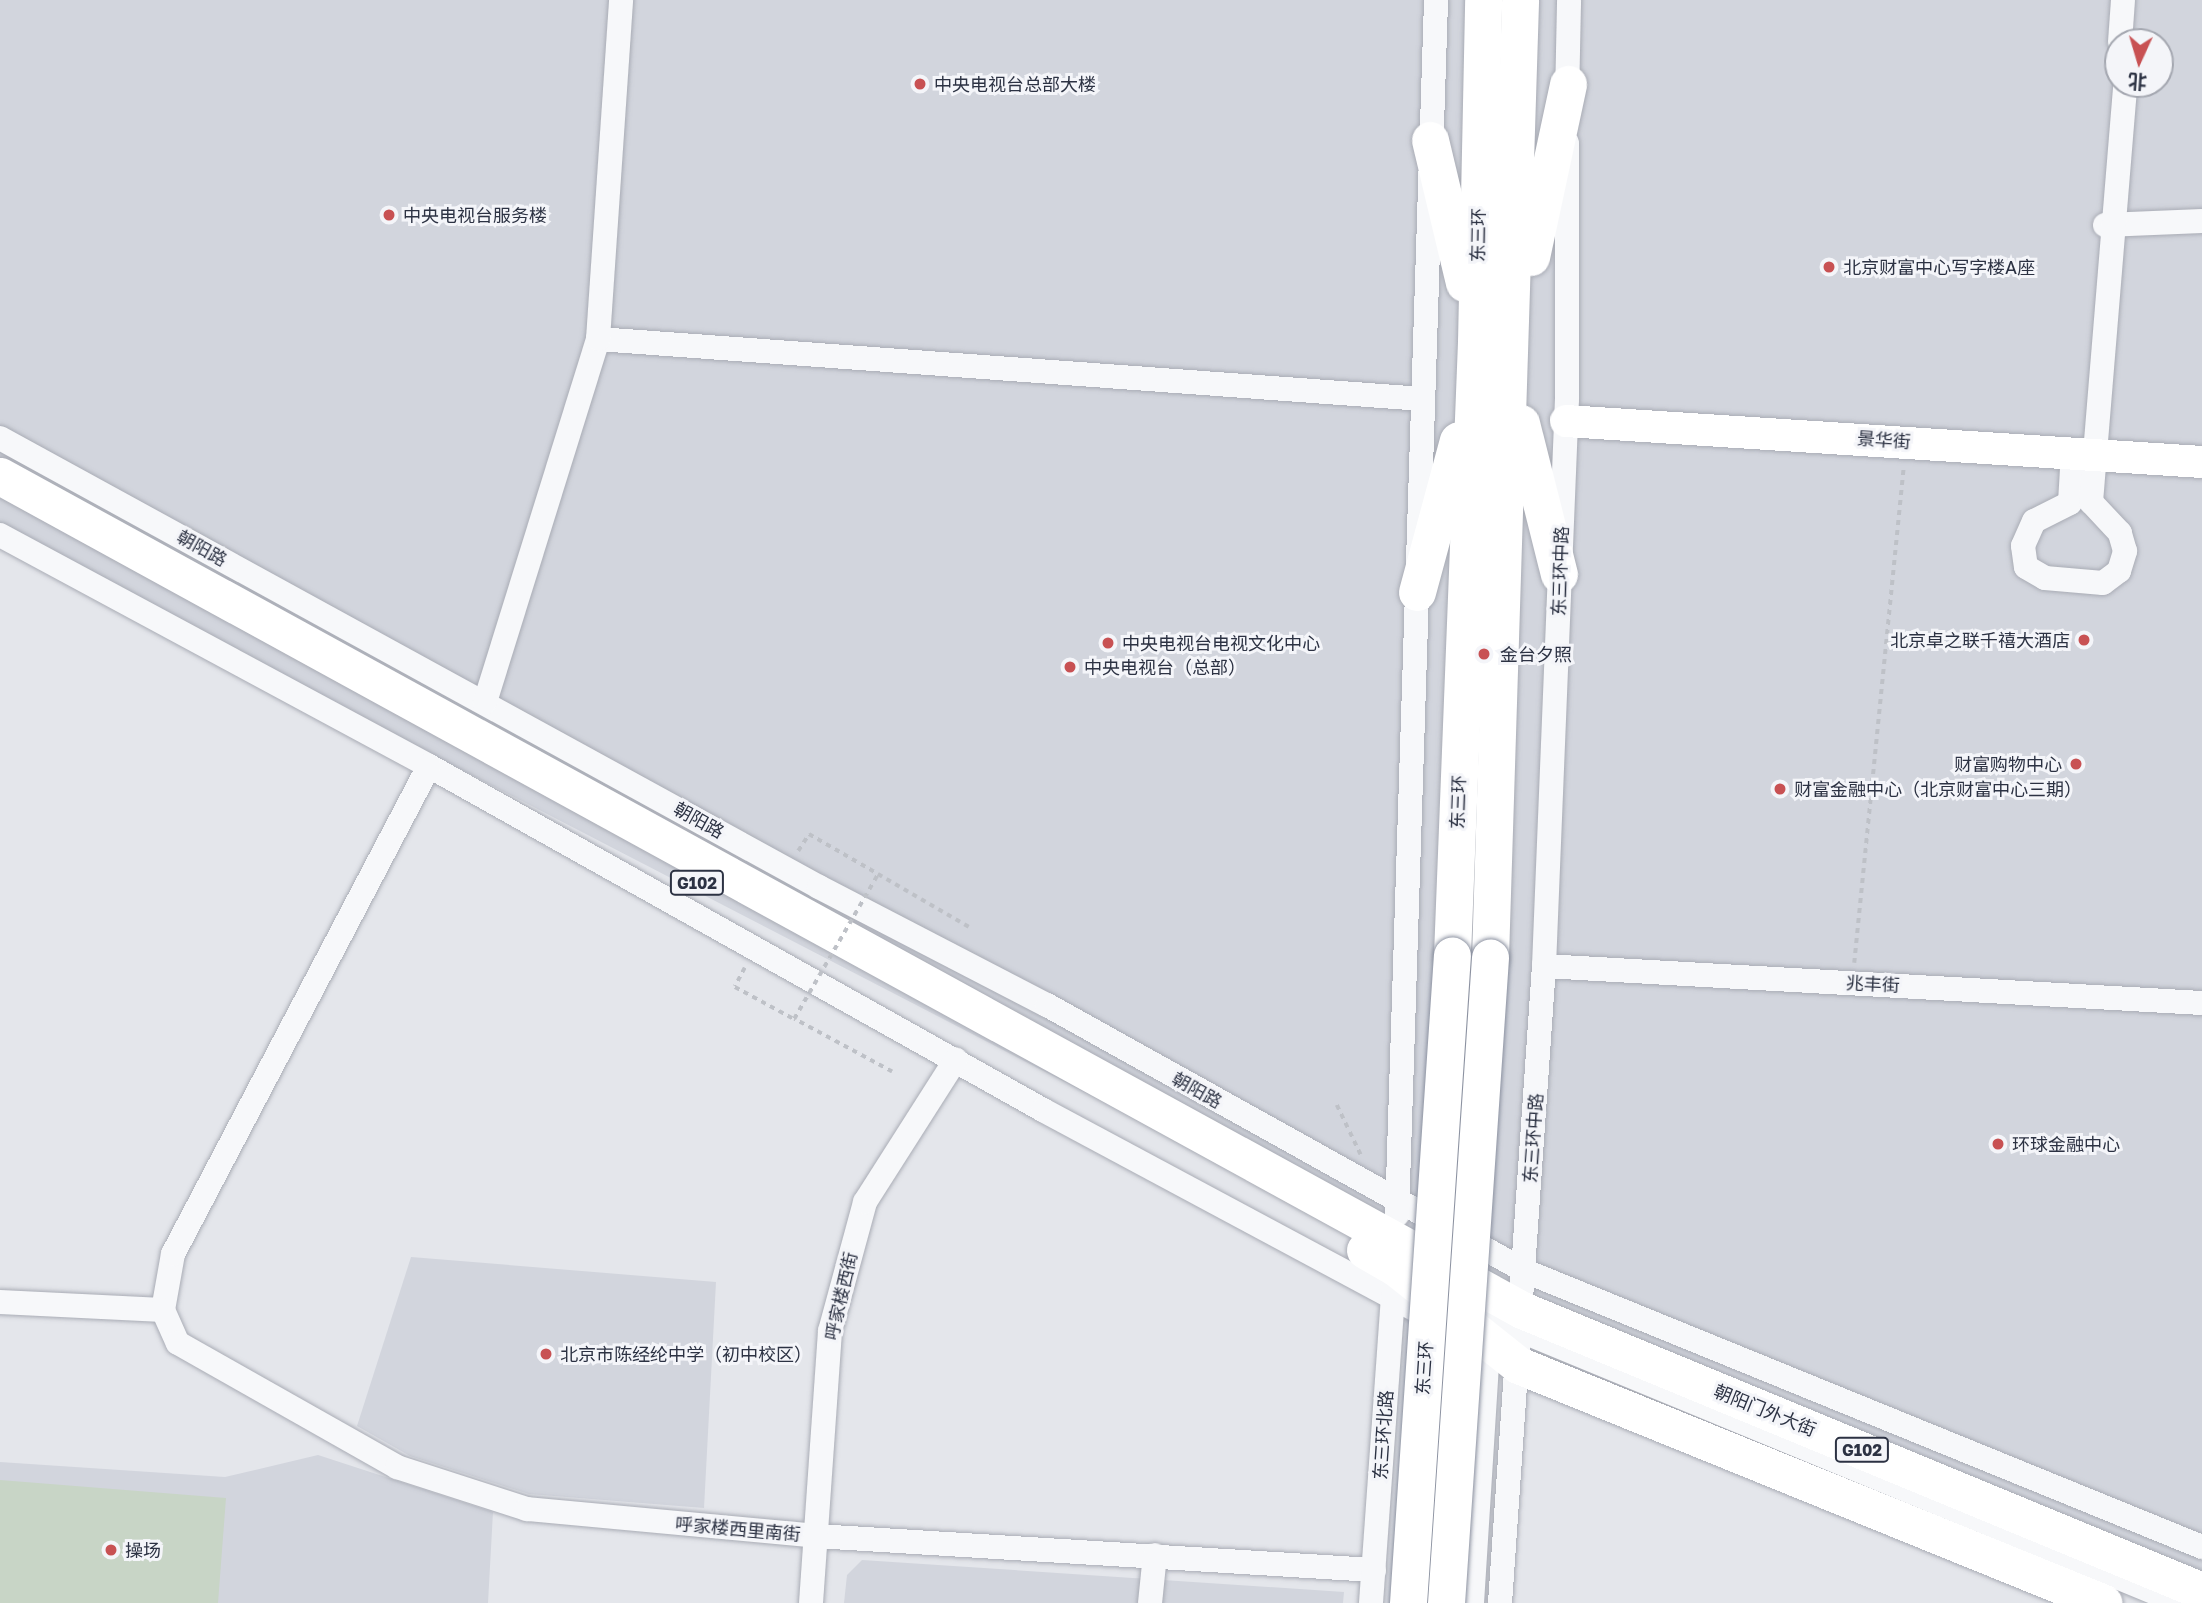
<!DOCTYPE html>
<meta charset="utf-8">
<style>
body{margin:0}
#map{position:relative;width:2202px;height:1603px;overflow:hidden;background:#e4e6eb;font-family:"Golos Text","Noto Sans SC",sans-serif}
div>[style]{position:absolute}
.built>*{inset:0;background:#d2d5dd}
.green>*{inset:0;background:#c8d5c6}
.path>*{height:3.5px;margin-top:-1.75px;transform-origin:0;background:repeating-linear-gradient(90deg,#bec1c7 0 5px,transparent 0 10px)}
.roads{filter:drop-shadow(0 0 2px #a9acb5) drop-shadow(0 0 2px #a9acb5)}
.minor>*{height:24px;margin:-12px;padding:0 12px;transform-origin:12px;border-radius:12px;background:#f7f8fa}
.major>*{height:32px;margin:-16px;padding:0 16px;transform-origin:16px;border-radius:16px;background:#fff}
.highway>*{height:37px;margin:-18.5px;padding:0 18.5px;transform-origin:18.5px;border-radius:18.5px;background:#fff}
.path-bridge>*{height:3.5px;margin-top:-1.75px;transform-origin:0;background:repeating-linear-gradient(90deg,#bec1c7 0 5px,transparent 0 10px)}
.bridges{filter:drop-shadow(0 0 2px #8c92a1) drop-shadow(0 0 2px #8c92a1)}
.highway-bridge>*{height:37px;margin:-18.5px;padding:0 18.5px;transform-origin:18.5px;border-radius:18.5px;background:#fff}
.dots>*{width:19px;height:19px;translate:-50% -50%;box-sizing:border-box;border:4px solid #f4f5f9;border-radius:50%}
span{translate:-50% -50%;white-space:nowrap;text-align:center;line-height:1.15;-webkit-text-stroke:6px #f4f5f9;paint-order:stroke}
.shield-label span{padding:2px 5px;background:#f4f5f9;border:2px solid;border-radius:5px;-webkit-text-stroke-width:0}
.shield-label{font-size:16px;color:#2c3243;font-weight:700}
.poi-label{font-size:18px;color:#2c3243}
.left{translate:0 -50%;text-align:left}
.right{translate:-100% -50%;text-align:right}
.street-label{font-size:18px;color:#2c3243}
.north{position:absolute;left:2104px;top:28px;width:70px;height:70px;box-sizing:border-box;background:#f4f5f9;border:2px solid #a4a7b0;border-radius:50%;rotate:184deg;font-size:19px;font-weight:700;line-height:28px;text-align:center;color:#2c3243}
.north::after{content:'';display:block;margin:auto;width:24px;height:32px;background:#c85153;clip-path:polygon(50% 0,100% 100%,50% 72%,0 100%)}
</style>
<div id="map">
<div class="built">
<div style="clip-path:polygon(evenodd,0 0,2202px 0,2202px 1592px,1467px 1290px,0 531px,0 0,2118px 42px,2160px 42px,2160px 84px,2118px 84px,2118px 42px)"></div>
<div style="clip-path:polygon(411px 1257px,716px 1282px,704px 1508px,529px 1494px,410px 1456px,357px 1426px)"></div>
<div style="clip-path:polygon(318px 1455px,493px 1512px,488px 1603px,0 1603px,0 1462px,225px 1477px)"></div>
<div style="clip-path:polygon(862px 1560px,1344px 1592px,1343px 1603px,844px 1603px,847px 1575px)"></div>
</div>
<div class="green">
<div style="clip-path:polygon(0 1480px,226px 1498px,218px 1603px,0 1603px)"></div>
</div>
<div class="path">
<div style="left:798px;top:851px;width:20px;rotate:-57deg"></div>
<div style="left:809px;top:834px;width:80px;rotate:30.1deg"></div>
<div style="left:1854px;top:963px;width:500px;rotate:-84.3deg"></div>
<div style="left:745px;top:968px;width:21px;rotate:118deg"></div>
<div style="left:735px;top:987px;width:67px;rotate:28.5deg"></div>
<div style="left:1337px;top:1105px;width:55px;rotate:64.4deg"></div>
</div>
<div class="roads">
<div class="minor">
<div style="left:2120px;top:42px;width:42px;rotate:-85.9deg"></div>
<div style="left:1567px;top:99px;width:99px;rotate:-88.8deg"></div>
<div style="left:2105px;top:225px;width:97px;rotate:-2.4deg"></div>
<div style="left:598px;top:339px;width:826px;rotate:4.16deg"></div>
<div style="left:0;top:438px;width:934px;rotate:28.73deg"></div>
<div style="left:819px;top:887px;width:257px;rotate:27.4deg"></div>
<div style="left:1047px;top:1005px;width:547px;rotate:29.1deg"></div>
<div style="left:1525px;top:1271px;width:731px;rotate:22.18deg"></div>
<div style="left:2073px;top:452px;width:51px;rotate:93.4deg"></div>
<div style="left:2070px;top:503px;width:40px;rotate:153.4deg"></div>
<div style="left:2034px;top:521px;width:27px;rotate:114deg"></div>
<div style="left:2023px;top:546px;width:21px;rotate:82deg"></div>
<div style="left:2026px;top:567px;width:22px;rotate:30deg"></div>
<div style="left:2045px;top:578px;width:58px;rotate:4.9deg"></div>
<div style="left:2103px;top:583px;width:20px;rotate:-37deg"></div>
<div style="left:2119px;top:571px;width:21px;rotate:-73deg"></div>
<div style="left:2125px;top:551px;width:19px;rotate:-106deg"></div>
<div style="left:2120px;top:533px;width:42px;rotate:-133.1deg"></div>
<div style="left:2091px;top:502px;width:419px;rotate:-85.3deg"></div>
<div style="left:0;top:535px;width:487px;rotate:28.3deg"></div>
<div style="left:429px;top:766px;width:704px;rotate:29.26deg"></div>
<div style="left:1043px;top:1110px;width:447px;rotate:28.2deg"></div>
<div style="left:485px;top:702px;width:380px;rotate:-72.7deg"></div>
<div style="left:598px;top:339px;width:340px;rotate:-86.1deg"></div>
<div style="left:1544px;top:966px;width:659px;rotate:3.22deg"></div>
<div style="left:1397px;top:1215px;width:1216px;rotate:-88.16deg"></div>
<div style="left:1455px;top:1297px;width:74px;rotate:27.3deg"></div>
<div style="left:1521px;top:1331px;width:713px;rotate:22.43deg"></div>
<div style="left:0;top:1302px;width:163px;rotate:2.8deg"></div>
<div style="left:163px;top:1310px;width:57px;rotate:-79.9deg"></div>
<div style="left:173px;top:1254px;width:551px;rotate:-62.32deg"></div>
<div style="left:163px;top:1310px;width:36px;rotate:66deg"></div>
<div style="left:178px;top:1343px;width:252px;rotate:29.5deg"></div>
<div style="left:397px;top:1467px;width:137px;rotate:17.9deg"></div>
<div style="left:527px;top:1509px;width:290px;rotate:5.3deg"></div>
<div style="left:816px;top:1536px;width:559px;rotate:3.49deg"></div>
<div style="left:811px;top:1603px;width:273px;rotate:-86deg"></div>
<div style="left:830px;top:1331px;width:134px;rotate:-74.8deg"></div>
<div style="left:865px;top:1202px;width:169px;rotate:-57.5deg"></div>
<div style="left:1150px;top:1603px;width:48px;rotate:-84.1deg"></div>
<div style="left:1371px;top:1603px;width:321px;rotate:-85.9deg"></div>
<div style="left:1472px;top:1603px;width:273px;rotate:-86.4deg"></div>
<div style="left:1500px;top:1603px;width:639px;rotate:-86.05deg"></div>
<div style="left:1544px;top:966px;width:567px;rotate:-87.68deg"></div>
<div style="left:1567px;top:399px;width:256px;rotate:-90deg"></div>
</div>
<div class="major">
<div style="left:1566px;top:421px;width:637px;rotate:3.69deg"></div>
</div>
<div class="highway">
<div style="left:1430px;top:140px;width:147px;rotate:76.6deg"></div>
<div style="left:1531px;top:257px;width:177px;rotate:-77.9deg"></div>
<div style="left:1521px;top:423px;width:156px;rotate:75.9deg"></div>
<div style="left:0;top:476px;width:1736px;rotate:28.72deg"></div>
<div style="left:1522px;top:1310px;width:736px;rotate:22.45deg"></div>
<div style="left:1417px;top:592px;width:157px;rotate:-74.9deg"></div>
<div style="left:1452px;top:955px;width:613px;rotate:-87.76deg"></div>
<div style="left:1476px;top:342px;width:342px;rotate:-88.8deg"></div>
<div style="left:1490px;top:957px;width:957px;rotate:-88.2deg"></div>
<div style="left:1365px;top:1250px;width:34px;rotate:30deg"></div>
<div style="left:1395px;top:1267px;width:157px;rotate:38.5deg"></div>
<div style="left:1518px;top:1365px;width:632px;rotate:22.1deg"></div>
</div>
</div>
<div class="path-bridge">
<div style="left:892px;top:1072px;width:111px;rotate:-151.6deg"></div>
<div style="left:794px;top:1019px;width:168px;rotate:-59.9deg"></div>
<div style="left:878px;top:874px;width:105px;rotate:30.2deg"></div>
</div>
<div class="bridges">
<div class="highway-bridge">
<div style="left:1408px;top:1603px;width:649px;rotate:-86.12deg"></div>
<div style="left:1446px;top:1603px;width:647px;rotate:-86.1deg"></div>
</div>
</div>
<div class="dots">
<div style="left:920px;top:84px;background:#c85153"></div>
<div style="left:389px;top:215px;background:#c85153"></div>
<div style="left:1829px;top:267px;background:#c85153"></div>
<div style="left:2084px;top:640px;background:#c85153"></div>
<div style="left:1108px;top:643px;background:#c85153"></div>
<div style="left:1484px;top:654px;background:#c85153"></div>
<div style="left:1070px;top:667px;background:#c85153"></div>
<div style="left:2076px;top:764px;background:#c85153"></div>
<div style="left:1780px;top:789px;background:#c85153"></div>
<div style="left:1998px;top:1144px;background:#c85153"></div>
<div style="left:546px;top:1354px;background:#c85153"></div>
<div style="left:111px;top:1550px;background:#c85153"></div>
</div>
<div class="shield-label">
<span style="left:697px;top:883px">G102</span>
<span style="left:1862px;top:1450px">G102</span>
</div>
<div class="poi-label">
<span class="left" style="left:934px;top:84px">中央电视台总部大楼</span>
<span class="left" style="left:403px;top:215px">中央电视台服务楼</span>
<span class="left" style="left:1843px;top:267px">北京财富中心写字楼A座</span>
<span class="right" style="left:2070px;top:640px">北京卓之联千禧大酒店</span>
<span class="left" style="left:1122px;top:643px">中央电视台电视文化中心</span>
<span class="left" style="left:1500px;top:654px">金台夕照</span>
<span class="left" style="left:1084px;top:667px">中央电视台（总部）</span>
<span class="right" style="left:2062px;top:764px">财富购物中心</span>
<span class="left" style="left:1794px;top:789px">财富金融中心（北京财富中心三期）</span>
<span class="left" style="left:2012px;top:1144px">环球金融中心</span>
<span class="left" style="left:560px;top:1354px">北京市陈经纶中学（初中校区）</span>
<span class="left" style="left:125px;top:1550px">操场</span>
</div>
<div class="street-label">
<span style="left:1478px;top:235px;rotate:-89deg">东三环</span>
<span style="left:1884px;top:440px;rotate:4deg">景华街</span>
<span style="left:202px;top:548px;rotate:29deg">朝阳路</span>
<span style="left:1560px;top:571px;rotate:-88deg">东三环中路</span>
<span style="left:1458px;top:802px;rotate:-88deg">东三环</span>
<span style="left:699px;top:820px;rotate:29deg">朝阳路</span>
<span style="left:1873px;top:984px;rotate:3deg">兆丰街</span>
<span style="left:1197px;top:1090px;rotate:29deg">朝阳路</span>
<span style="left:1533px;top:1138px;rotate:-86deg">东三环中路</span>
<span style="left:841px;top:1296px;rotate:-77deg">呼家楼西街</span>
<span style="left:1424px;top:1368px;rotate:-86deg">东三环</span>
<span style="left:1765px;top:1410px;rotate:22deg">朝阳门外大街</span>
<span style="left:1383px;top:1435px;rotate:-86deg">东三环北路</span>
<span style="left:738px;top:1529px;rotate:5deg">呼家楼西里南街</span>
</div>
<div class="north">北</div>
</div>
